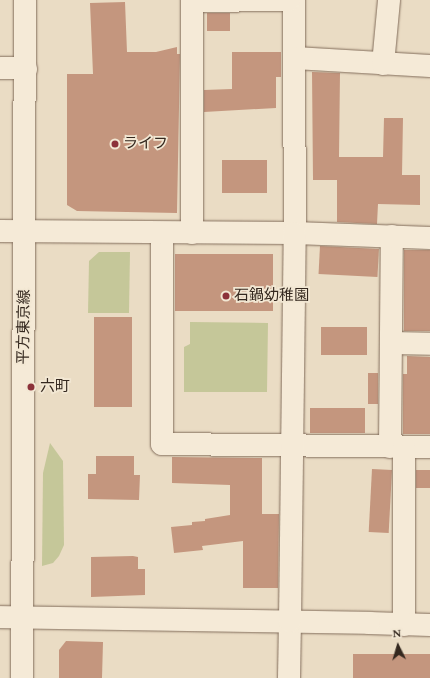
<!DOCTYPE html>
<meta charset="utf-8">
<style>
body{margin:0}
#map{position:relative;width:430px;height:678px;overflow:hidden;background:#eadcc4;font-family:Spectral,"Noto Sans JP",serif}
div>[style]{position:absolute}
.green>*{inset:0;background:#c5c799}
.building>*{inset:0;background:#c4967e;transform-origin:0 0}
.roads{filter:drop-shadow(0 0 1px #836e5c) drop-shadow(0 0 1px #836e5c)}
.minor>*{height:22px;margin:-11px;padding:0 11px;transform-origin:11px;border-radius:11px;background:#f5ead7}
.tertiary>*{height:22px;margin:-11px;padding:0 11px;transform-origin:11px;border-radius:11px;background:#f5ead7}
.secondary>*{height:22px;margin:-11px;padding:0 11px;transform-origin:11px;border-radius:11px;background:#f5ead7}
.dots>*{width:11px;height:11px;translate:-50% -50%;box-sizing:border-box;border:2px solid #f2e7d3;border-radius:50%}
span{translate:-50% -50%;white-space:nowrap;text-align:center;line-height:1.15;-webkit-text-stroke:3.5px #f2e7d3;paint-order:stroke}
.poi-label{font-size:15px;color:#34281f}
.left{translate:0 -50%;text-align:left}
.street-label{font-size:15px;color:#34281f}
.north{position:absolute;left:378px;top:626px;width:40px;height:40px;-webkit-text-stroke:3px #f2e7d3;paint-order:stroke;rotate:355deg;font-size:11px;font-weight:700;line-height:16px;text-align:center;color:#34281f}
.north::after{content:'';display:block;margin:auto;width:14px;height:18px;background:#34281f;clip-path:polygon(50% 0,100% 100%,50% 72%,0 100%)}
</style>
<div id="map">
<div class="green">
<div style="clip-path:polygon(99px 252px,130px 252px,129px 313px,88px 313px,89px 261px)"></div>
<div style="clip-path:polygon(190px 322px,268px 323px,267px 392px,184px 392px,184px 347px,190px 344px)"></div>
<div style="clip-path:polygon(50px 443px,63px 461px,64px 545px,59px 556px,53px 563px,42px 566px,43px 473px)"></div>
</div>
<div class="building">
<div style="clip-path:polygon(125px 2px,127px 52px,156px 52px,177px 47px,177px 54px,180px 54px,177px 213px,77px 211px,67px 205px,67px 74px,93px 74px,90px 3px)"></div>
<div style="left:207px;top:13px;width:23px;height:18px"></div>
<div style="clip-path:polygon(232px 52px,281px 52px,281px 77px,276px 77px,276px 108px,204px 112px,204px 90px,232px 89px)"></div>
<div style="clip-path:polygon(312px 72px,340px 73px,339px 157px,383px 157px,384px 118px,403px 118px,402px 175px,420px 175px,420px 205px,378px 204px,377px 224px,337px 222px,337px 180px,313px 180px)"></div>
<div style="left:222px;top:160px;width:45px;height:33px"></div>
<div style="left:320px;top:246px;width:59px;height:28px;rotate:3deg"></div>
<div style="left:404px;top:250px;width:26px;height:81px"></div>
<div style="left:175px;top:254px;width:98px;height:57px"></div>
<div style="left:94px;top:317px;width:38px;height:90px"></div>
<div style="left:321px;top:327px;width:46px;height:28px"></div>
<div style="clip-path:polygon(407px 356px,430px 357px,430px 434px,403px 434px,403px 374px,407px 374px)"></div>
<div style="left:368px;top:373px;width:10px;height:31px"></div>
<div style="left:310px;top:408px;width:55px;height:25px"></div>
<div style="clip-path:polygon(96px 456px,134px 456px,134px 475px,140px 475px,139px 500px,88px 499px,88px 474px,96px 474px)"></div>
<div style="clip-path:polygon(172px 457px,262px 458px,262px 514px,279px 514px,278px 588px,243px 588px,243px 541px,202px 546px,203px 550px,174px 553px,171px 527px,192px 525px,192px 522px,205px 521px,205px 519px,230px 515px,230px 485px,172px 483px)"></div>
<div style="left:372px;top:469px;width:20px;height:63px;rotate:3deg"></div>
<div style="left:416px;top:470px;width:14px;height:18px"></div>
<div style="clip-path:polygon(133px 556px,138px 557px,138px 569px,145px 569px,145px 595px,91px 597px,91px 557px)"></div>
<div style="clip-path:polygon(66px 641px,103px 642px,102px 678px,59px 678px,59px 650px)"></div>
<div style="left:353px;top:654px;width:77px;height:24px"></div>
</div>
<div class="roads">
<div class="minor">
<div style="left:294px;top:0;width:233px;rotate:89.8deg"></div>
<div style="left:192px;top:1px;width:97px;rotate:-0.6deg"></div>
<div style="left:295px;top:58px;width:135px;rotate:3.4deg"></div>
<div style="left:383px;top:64px;width:64px;rotate:-84.6deg"></div>
<div style="left:0;top:68px;width:26px;rotate:2deg"></div>
<div style="left:162px;top:233px;width:211px;rotate:90deg"></div>
<div style="left:162px;top:444px;width:268px;rotate:0.6deg"></div>
<div style="left:192px;top:233px;width:233px;rotate:-90deg"></div>
<div style="left:391px;top:343px;width:39px;rotate:1deg"></div>
<div style="left:390px;top:447px;width:211px;rotate:-89.5deg"></div>
<div style="left:404px;top:447px;width:178px;rotate:90deg"></div>
<div style="left:369px;top:623px;width:61px;rotate:1.9deg"></div>
<div style="left:289px;top:678px;width:57px;rotate:-89deg"></div>
</div>
<div class="tertiary">
<div style="left:0;top:231px;width:295px;rotate:0.4deg"></div>
<div style="left:295px;top:233px;width:135px;rotate:2.1deg"></div>
<div style="left:0;top:617px;width:369px;rotate:0.9deg"></div>
<div style="left:290px;top:621px;width:388px;rotate:-89.3deg"></div>
</div>
<div class="secondary">
<div style="left:22px;top:678px;width:678px;rotate:-89.75deg"></div>
</div>
</div>
<div class="dots">
<div style="left:115px;top:144px;background:#8c323a"></div>
<div style="left:226px;top:296px;background:#8c323a"></div>
<div style="left:31px;top:387px;background:#8c323a"></div>
</div>
<div class="poi-label">
<span class="left" style="left:123px;top:144px">ライフ</span>
<span class="left" style="left:234px;top:296px">石鍋幼稚園</span>
<span class="left" style="left:40px;top:387px">六町</span>
</div>
<div class="street-label">
<span style="left:24px;top:327px;rotate:-89deg">平方東京線</span>
</div>
<div class="north">N</div>
</div>
